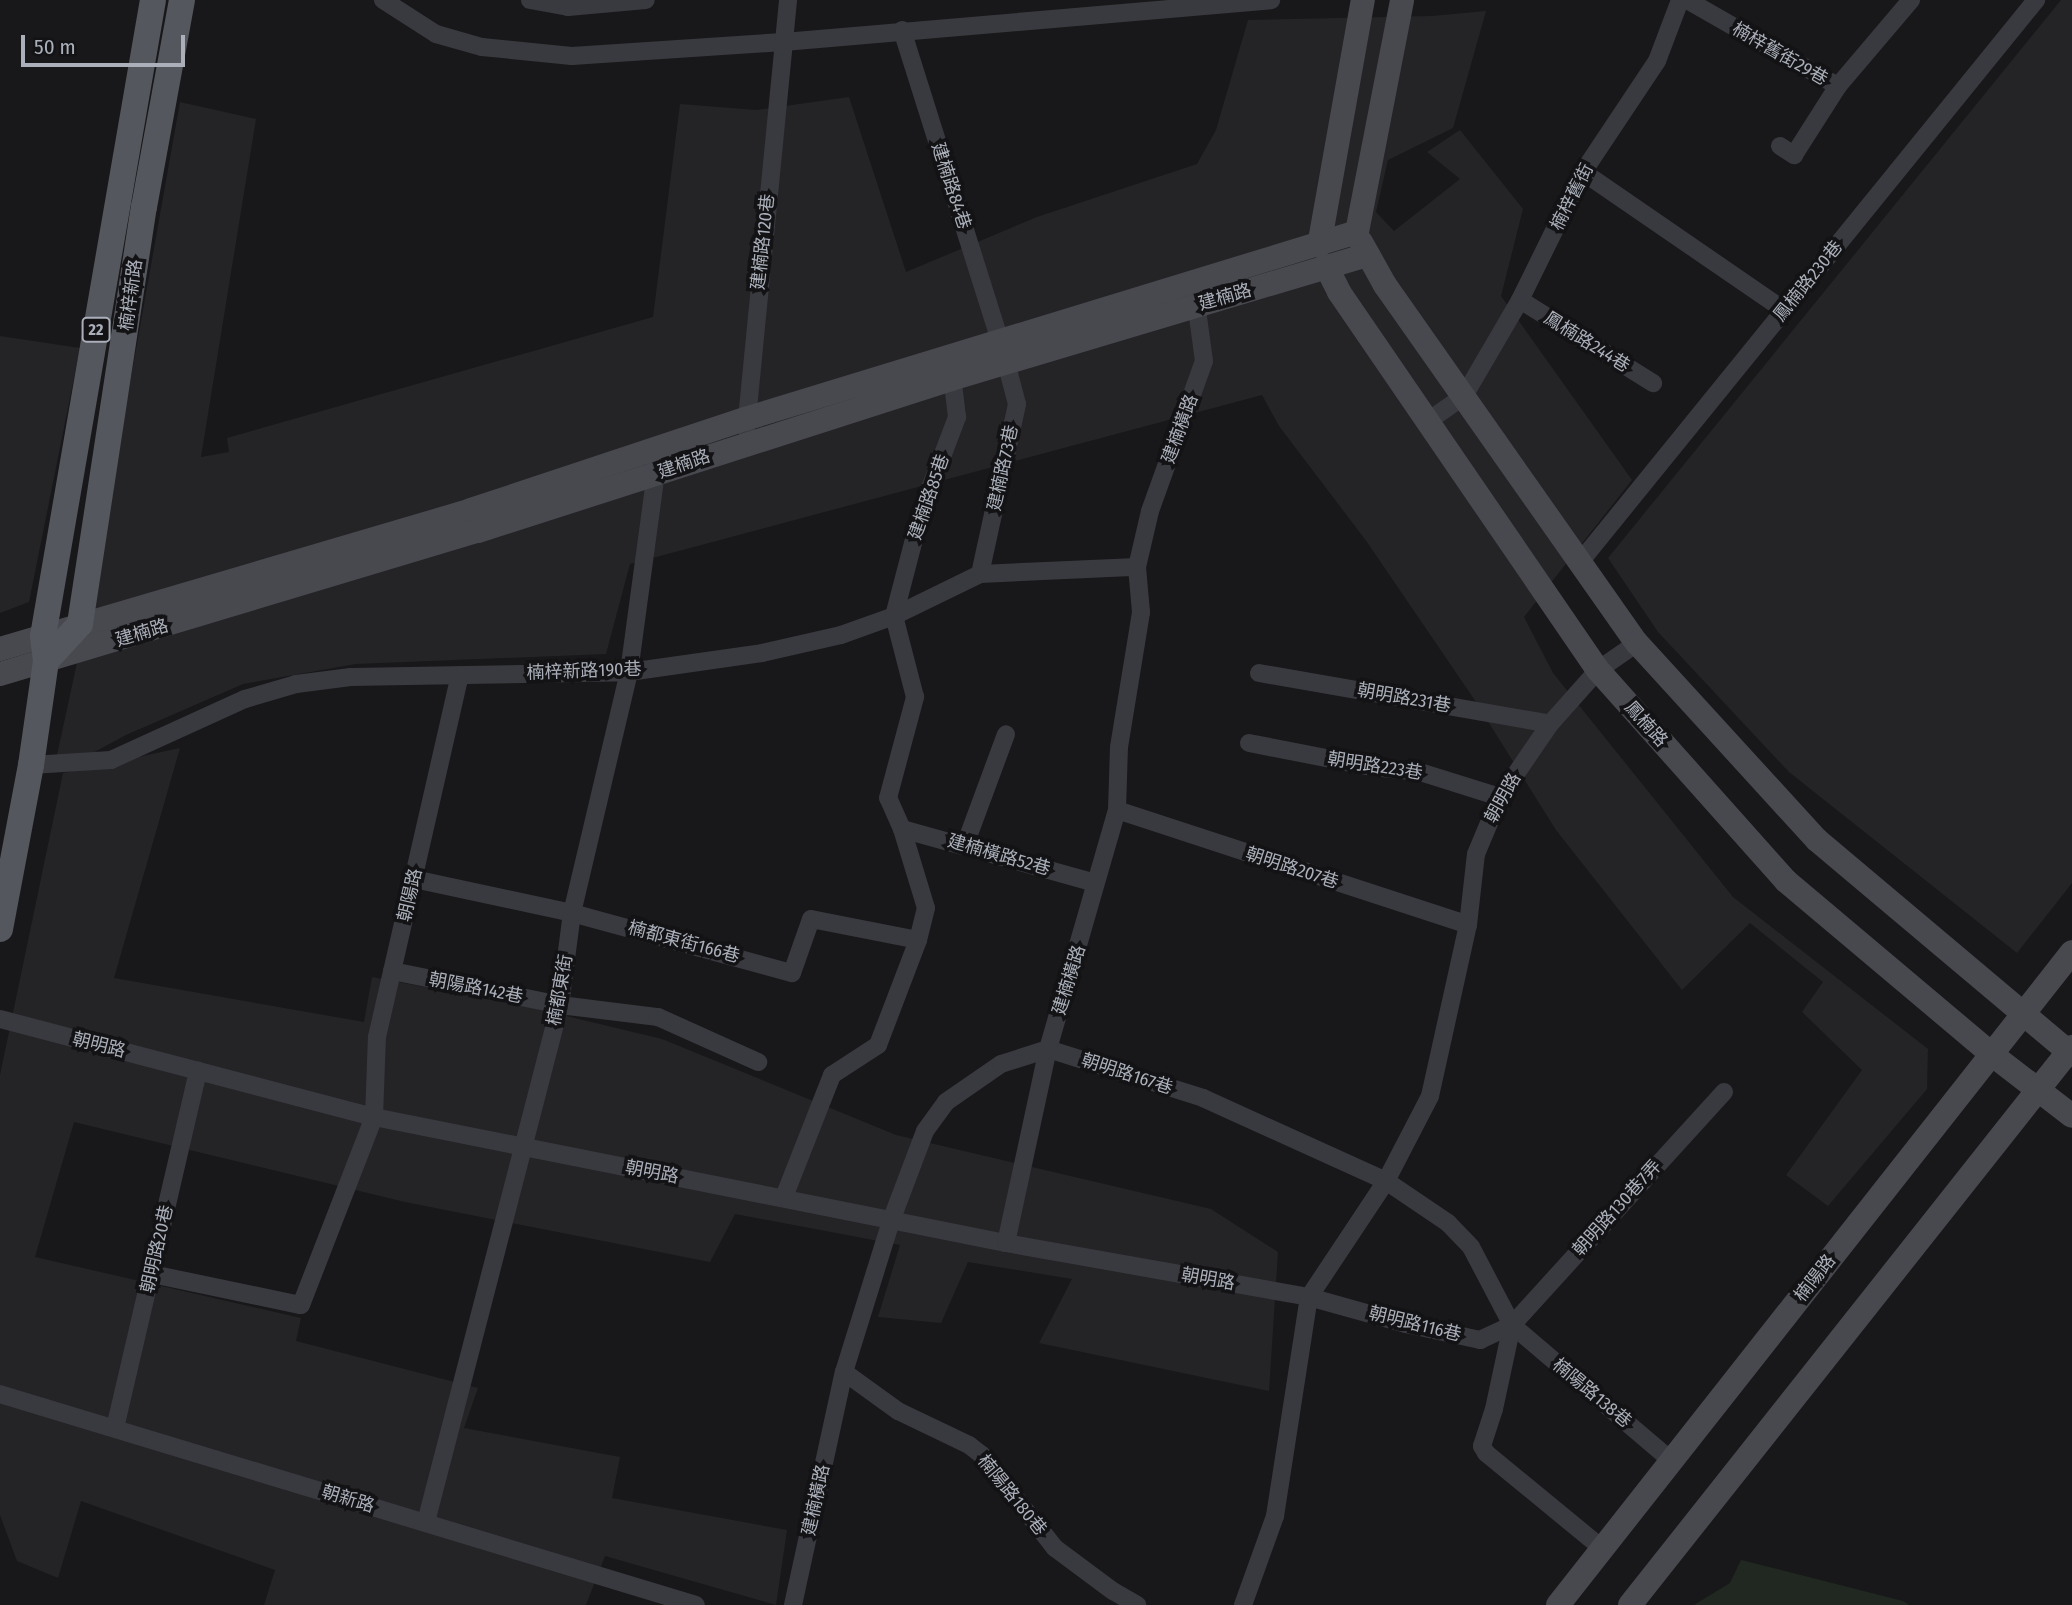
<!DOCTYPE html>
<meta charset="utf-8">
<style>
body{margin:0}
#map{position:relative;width:2072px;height:1605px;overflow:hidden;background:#18181a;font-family:"Fira Sans Condensed","Noto Sans TC",sans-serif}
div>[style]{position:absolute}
.built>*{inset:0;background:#242427}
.green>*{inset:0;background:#202821}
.street>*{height:18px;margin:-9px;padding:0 9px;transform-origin:9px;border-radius:9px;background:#393a3f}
.secondary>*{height:24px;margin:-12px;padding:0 12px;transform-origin:12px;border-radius:12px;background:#47494f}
.primary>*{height:26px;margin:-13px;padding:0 13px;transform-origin:13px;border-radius:13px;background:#55575e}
span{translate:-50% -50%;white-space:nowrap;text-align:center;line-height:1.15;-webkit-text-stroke:7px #131315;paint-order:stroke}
.shield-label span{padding:2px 5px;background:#131315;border:2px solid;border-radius:5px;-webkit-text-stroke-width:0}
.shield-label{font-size:16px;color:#aaafba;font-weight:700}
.street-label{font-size:18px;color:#aaafba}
.scale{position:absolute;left:21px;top:35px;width:164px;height:32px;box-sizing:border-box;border:4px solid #aaafba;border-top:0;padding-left:9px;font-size:21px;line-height:24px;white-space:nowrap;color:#aaafba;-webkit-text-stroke:5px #131315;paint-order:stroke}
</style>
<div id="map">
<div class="built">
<div style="clip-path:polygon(2061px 0,2072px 0,2072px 883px,2017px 953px,1789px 772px,1658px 632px,1608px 558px)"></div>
<div style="clip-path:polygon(1486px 11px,1453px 128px,1388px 160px,1376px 212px,1394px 231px,1460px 179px,1427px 152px,1460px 130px,1523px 209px,1501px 296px,1632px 480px,1524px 617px,1553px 673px,1733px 897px,1928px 1049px,1927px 1089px,1828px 1206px,1786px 1175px,1862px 1070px,1802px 1012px,1823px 982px,1750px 923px,1682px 990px,1556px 830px,1474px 699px,1367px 542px,1279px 426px,1262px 395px,630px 564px,606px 654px,356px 664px,243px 684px,126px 735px,89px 755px,57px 755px,95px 580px,180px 102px,256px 119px,201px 457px,229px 452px,227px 438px,653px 317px,680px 104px,756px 110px,849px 97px,906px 272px,1037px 217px,1197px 164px,1216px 130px,1248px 20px,1432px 16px)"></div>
<div style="clip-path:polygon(0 336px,80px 348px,29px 602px,0 613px)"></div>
<div style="clip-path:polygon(180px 748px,114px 978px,364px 1022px,372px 977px,533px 1008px,662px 1039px,896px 1135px,1211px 1209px,1278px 1252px,1269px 1391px,1039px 1343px,1072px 1279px,968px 1262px,941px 1323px,878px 1317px,900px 1245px,735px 1214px,710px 1262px,405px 1202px,74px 1122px,35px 1257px,301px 1318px,296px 1341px,478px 1388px,464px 1428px,620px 1457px,612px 1498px,787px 1530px,776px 1605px,605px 1556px,586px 1605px,264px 1605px,275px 1570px,81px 1501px,58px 1578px,17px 1561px,0 1515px,0 1075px,63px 773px)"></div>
</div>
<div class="green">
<div style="clip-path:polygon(1741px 1560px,1903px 1601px,1909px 1605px,1694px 1605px,1730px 1583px)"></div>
</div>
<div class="street">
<div style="left:383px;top:0;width:63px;rotate:32.7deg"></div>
<div style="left:436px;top:34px;width:48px;rotate:15.8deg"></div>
<div style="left:482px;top:47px;width:90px;rotate:5.7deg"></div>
<div style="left:572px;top:56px;width:212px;rotate:-3.8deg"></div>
<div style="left:784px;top:42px;width:489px;rotate:-4.9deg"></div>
<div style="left:530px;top:0;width:39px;rotate:10deg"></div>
<div style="left:568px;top:7px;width:78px;rotate:-5.1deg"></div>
<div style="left:1687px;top:0;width:174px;rotate:29.7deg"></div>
<div style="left:902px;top:30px;width:326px;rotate:72.5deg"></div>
<div style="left:1780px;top:146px;width:17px;rotate:33deg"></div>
<div style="left:1794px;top:155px;width:82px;rotate:-57.5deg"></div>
<div style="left:1838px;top:86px;width:113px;rotate:-49.7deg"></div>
<div style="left:1583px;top:172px;width:244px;rotate:34.5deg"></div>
<div style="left:1520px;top:300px;width:157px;rotate:32deg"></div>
<div style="left:1428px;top:421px;width:44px;rotate:-34.8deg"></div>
<div style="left:1464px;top:396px;width:111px;rotate:-59.7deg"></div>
<div style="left:1520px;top:300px;width:143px;rotate:-63.8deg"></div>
<div style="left:1583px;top:172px;width:133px;rotate:-56.3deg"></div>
<div style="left:1657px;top:61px;width:65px;rotate:-69.3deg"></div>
<div style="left:746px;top:429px;width:431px;rotate:-84.4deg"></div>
<div style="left:1580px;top:562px;width:724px;rotate:-50.94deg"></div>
<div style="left:980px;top:574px;width:174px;rotate:-77.7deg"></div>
<div style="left:1017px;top:404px;width:43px;rotate:-104.7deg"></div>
<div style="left:1259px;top:673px;width:295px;rotate:9.9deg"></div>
<div style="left:1249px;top:743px;width:126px;rotate:11deg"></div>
<div style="left:1373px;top:767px;width:47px;rotate:6.1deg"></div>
<div style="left:1420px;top:772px;width:84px;rotate:17.4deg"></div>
<div style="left:31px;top:765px;width:80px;rotate:-3.6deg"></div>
<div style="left:111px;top:760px;width:147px;rotate:-24.5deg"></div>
<div style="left:245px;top:699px;width:53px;rotate:-16.4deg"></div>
<div style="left:296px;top:684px;width:55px;rotate:-7.3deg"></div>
<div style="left:351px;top:677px;width:278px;rotate:-1deg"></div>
<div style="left:629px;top:672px;width:134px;rotate:-8.1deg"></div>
<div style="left:762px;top:653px;width:81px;rotate:-12.8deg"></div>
<div style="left:841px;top:635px;width:56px;rotate:-19.7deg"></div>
<div style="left:894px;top:616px;width:96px;rotate:-26deg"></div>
<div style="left:980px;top:574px;width:157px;rotate:-2.6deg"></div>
<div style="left:1117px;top:810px;width:369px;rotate:18.1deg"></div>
<div style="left:902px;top:829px;width:200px;rotate:15.6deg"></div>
<div style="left:965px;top:845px;width:118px;rotate:-69.7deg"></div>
<div style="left:414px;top:879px;width:162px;rotate:12.1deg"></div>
<div style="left:572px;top:913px;width:228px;rotate:15.3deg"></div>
<div style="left:792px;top:973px;width:57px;rotate:-70.6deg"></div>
<div style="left:811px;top:919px;width:109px;rotate:11.1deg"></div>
<div style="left:392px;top:971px;width:171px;rotate:11.4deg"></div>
<div style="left:560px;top:1005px;width:99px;rotate:7deg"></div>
<div style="left:658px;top:1017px;width:110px;rotate:24.2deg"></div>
<div style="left:0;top:1019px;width:387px;rotate:14.7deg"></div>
<div style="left:374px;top:1117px;width:644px;rotate:11.28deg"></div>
<div style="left:1006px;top:1243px;width:308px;rotate:10.1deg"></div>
<div style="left:1309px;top:1297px;width:101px;rotate:15.6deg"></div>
<div style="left:1406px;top:1324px;width:76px;rotate:12.2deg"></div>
<div style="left:1480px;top:1340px;width:35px;rotate:-25deg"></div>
<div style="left:1512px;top:1325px;width:315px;rotate:-47.7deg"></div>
<div style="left:784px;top:1197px;width:131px;rotate:-68.5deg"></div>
<div style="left:832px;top:1075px;width:55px;rotate:-33.1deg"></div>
<div style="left:878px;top:1045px;width:112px;rotate:-69.1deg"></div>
<div style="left:918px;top:940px;width:33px;rotate:-76deg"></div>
<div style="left:926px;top:908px;width:83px;rotate:-106.9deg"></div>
<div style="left:902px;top:829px;width:34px;rotate:-114deg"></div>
<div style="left:888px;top:798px;width:105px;rotate:-75deg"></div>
<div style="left:915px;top:697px;width:84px;rotate:-104.5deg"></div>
<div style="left:894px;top:616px;width:107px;rotate:-75.4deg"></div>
<div style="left:921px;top:512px;width:102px;rotate:-69.2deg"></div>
<div style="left:957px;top:417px;width:50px;rotate:-96.8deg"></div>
<div style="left:1006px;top:1243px;width:198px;rotate:-77.8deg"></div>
<div style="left:1048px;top:1049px;width:163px;rotate:17.5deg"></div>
<div style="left:1203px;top:1098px;width:201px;rotate:24.4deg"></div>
<div style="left:1386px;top:1181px;width:75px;rotate:34.1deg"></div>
<div style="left:1448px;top:1223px;width:33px;rotate:46deg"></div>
<div style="left:1471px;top:1247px;width:88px;rotate:62.3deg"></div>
<div style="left:1512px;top:1325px;width:210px;rotate:40.4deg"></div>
<div style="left:152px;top:1274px;width:152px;rotate:11.8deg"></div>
<div style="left:301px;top:1305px;width:202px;rotate:-68.8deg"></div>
<div style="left:374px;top:1117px;width:80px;rotate:-87.9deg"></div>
<div style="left:377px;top:1037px;width:371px;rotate:-77.1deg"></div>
<div style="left:1512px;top:1325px;width:86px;rotate:102.1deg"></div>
<div style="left:1494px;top:1409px;width:39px;rotate:108deg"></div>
<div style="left:1482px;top:1446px;width:8px;rotate:60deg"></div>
<div style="left:1486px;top:1453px;width:151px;rotate:39.4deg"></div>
<div style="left:844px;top:1372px;width:67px;rotate:35.8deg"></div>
<div style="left:898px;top:1411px;width:79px;rotate:25.6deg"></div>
<div style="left:969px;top:1445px;width:16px;rotate:38deg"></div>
<div style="left:982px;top:1455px;width:118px;rotate:51.9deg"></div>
<div style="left:1055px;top:1548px;width:72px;rotate:36.6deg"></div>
<div style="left:1113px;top:1591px;width:28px;rotate:30deg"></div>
<div style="left:0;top:1394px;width:727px;rotate:16.87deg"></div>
<div style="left:115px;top:1428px;width:367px;rotate:-76.9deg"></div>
<div style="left:426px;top:1522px;width:534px;rotate:-75.47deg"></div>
<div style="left:560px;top:1005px;width:93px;rotate:-82.6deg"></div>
<div style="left:572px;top:913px;width:248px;rotate:-76.7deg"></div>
<div style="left:629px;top:672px;width:201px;rotate:-82.3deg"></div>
<div style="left:656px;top:473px;width:9px;rotate:-103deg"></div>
<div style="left:793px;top:1605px;width:239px;rotate:-77.7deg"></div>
<div style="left:844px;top:1372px;width:158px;rotate:-72.7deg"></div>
<div style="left:891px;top:1221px;width:96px;rotate:-69.3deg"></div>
<div style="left:925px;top:1131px;width:36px;rotate:-54deg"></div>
<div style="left:946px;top:1102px;width:67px;rotate:-34.6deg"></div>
<div style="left:1001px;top:1064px;width:49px;rotate:-17.7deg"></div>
<div style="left:1048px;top:1049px;width:249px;rotate:-73.9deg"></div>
<div style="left:1117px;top:810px;width:63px;rotate:-88.2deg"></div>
<div style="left:1119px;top:747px;width:137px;rotate:-80.7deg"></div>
<div style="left:1141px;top:612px;width:45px;rotate:-95.1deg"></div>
<div style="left:1137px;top:567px;width:57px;rotate:-76.9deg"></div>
<div style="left:1150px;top:511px;width:159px;rotate:-70.2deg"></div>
<div style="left:1204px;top:361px;width:67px;rotate:-97.8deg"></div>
<div style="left:1243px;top:1605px;width:95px;rotate:-70.2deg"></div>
<div style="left:1275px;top:1516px;width:222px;rotate:-81.2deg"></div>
<div style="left:1309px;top:1297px;width:139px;rotate:-56.4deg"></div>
<div style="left:1386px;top:1181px;width:96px;rotate:-62.6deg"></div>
<div style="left:1430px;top:1096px;width:175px;rotate:-77.5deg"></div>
<div style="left:1468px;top:925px;width:71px;rotate:-83.6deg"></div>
<div style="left:1476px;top:854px;width:62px;rotate:-67.2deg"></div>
<div style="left:1500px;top:797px;width:88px;rotate:-55.6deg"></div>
<div style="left:1550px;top:724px;width:72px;rotate:-48.4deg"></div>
<div style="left:1598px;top:670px;width:47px;rotate:-34.7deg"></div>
</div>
<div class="secondary">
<div style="left:1357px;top:232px;width:236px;rotate:-79deg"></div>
<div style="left:1361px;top:242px;width:49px;rotate:60.8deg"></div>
<div style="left:1385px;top:285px;width:438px;rotate:54.9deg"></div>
<div style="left:1637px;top:643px;width:267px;rotate:47.6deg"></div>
<div style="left:1817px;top:840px;width:334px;rotate:40.1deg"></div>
<div style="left:1319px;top:246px;width:250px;rotate:-79.9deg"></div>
<div style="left:1327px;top:268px;width:27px;rotate:63deg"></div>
<div style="left:1339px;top:292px;width:458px;rotate:55.6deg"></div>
<div style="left:1598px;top:670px;width:283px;rotate:48.3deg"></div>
<div style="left:1786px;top:881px;width:267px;rotate:40.1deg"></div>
<div style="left:1990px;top:1053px;width:103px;rotate:37.5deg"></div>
<div style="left:0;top:649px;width:491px;rotate:-16.4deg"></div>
<div style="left:471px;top:510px;width:289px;rotate:-18.4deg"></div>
<div style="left:745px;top:419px;width:640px;rotate:-16.99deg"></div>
<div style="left:0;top:674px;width:499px;rotate:-16.7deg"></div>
<div style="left:478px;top:531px;width:497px;rotate:-17.8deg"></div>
<div style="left:951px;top:379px;width:435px;rotate:-16.6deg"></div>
<div style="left:1558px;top:1605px;width:831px;rotate:-51.79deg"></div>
<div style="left:1630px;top:1605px;width:712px;rotate:-51.62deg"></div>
</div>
<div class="primary">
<div style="left:46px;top:661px;width:50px;rotate:-47.4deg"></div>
<div style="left:80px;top:624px;width:422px;rotate:-81.3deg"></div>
<div style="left:144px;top:207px;width:210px;rotate:-79.6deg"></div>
<div style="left:0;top:929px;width:167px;rotate:-79.3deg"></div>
<div style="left:31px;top:765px;width:105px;rotate:-81.8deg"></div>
<div style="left:46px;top:661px;width:25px;rotate:-97deg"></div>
<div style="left:43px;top:636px;width:645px;rotate:-80.19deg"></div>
</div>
<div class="shield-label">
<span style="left:96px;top:330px">22</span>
</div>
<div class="street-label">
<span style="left:1780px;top:54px;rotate:30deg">楠梓舊街29巷</span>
<span style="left:951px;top:186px;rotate:72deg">建楠路84巷</span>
<span style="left:1572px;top:197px;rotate:-63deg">楠梓舊街</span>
<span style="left:763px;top:242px;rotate:-84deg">建楠路120巷</span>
<span style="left:1808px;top:281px;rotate:-51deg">鳳楠路230巷</span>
<span style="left:131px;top:295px;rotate:-82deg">楠梓新路</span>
<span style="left:1225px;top:297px;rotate:-16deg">建楠路</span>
<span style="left:1587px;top:342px;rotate:32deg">鳳楠路244巷</span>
<span style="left:1180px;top:429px;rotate:-70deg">建楠橫路</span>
<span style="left:684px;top:464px;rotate:-19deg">建楠路</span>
<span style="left:1003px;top:468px;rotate:-78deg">建楠路73巷</span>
<span style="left:929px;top:497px;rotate:-71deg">建楠路85巷</span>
<span style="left:142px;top:633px;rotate:-17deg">建楠路</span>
<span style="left:584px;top:671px;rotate:-2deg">楠梓新路190巷</span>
<span style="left:1404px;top:698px;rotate:10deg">朝明路231巷</span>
<span style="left:1646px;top:724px;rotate:48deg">鳳楠路</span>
<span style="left:1375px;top:766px;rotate:9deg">朝明路223巷</span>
<span style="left:1503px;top:798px;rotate:-61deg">朝明路</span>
<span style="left:999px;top:855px;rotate:16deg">建楠橫路52巷</span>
<span style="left:1292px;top:868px;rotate:18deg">朝明路207巷</span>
<span style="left:410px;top:895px;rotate:-77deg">朝陽路</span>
<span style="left:684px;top:942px;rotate:15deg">楠都東街166巷</span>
<span style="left:1069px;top:980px;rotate:-73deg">建楠橫路</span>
<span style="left:476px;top:988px;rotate:11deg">朝陽路142巷</span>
<span style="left:560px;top:990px;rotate:-80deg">楠都東街</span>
<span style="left:99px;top:1045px;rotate:14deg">朝明路</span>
<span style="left:1127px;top:1074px;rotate:18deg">朝明路167巷</span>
<span style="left:652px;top:1172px;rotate:11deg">朝明路</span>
<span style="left:1617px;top:1208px;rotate:-48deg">朝明路130巷7弄</span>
<span style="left:157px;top:1249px;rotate:-77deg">朝明路20巷</span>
<span style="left:1815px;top:1278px;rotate:-52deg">楠陽路</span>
<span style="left:1208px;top:1279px;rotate:10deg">朝明路</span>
<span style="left:1415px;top:1324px;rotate:14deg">朝明路116巷</span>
<span style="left:1592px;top:1393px;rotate:40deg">楠陽路138巷</span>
<span style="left:1012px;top:1495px;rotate:51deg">楠陽路180巷</span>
<span style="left:348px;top:1499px;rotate:17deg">朝新路</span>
<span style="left:816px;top:1500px;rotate:-78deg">建楠橫路</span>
</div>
<div class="scale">50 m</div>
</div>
